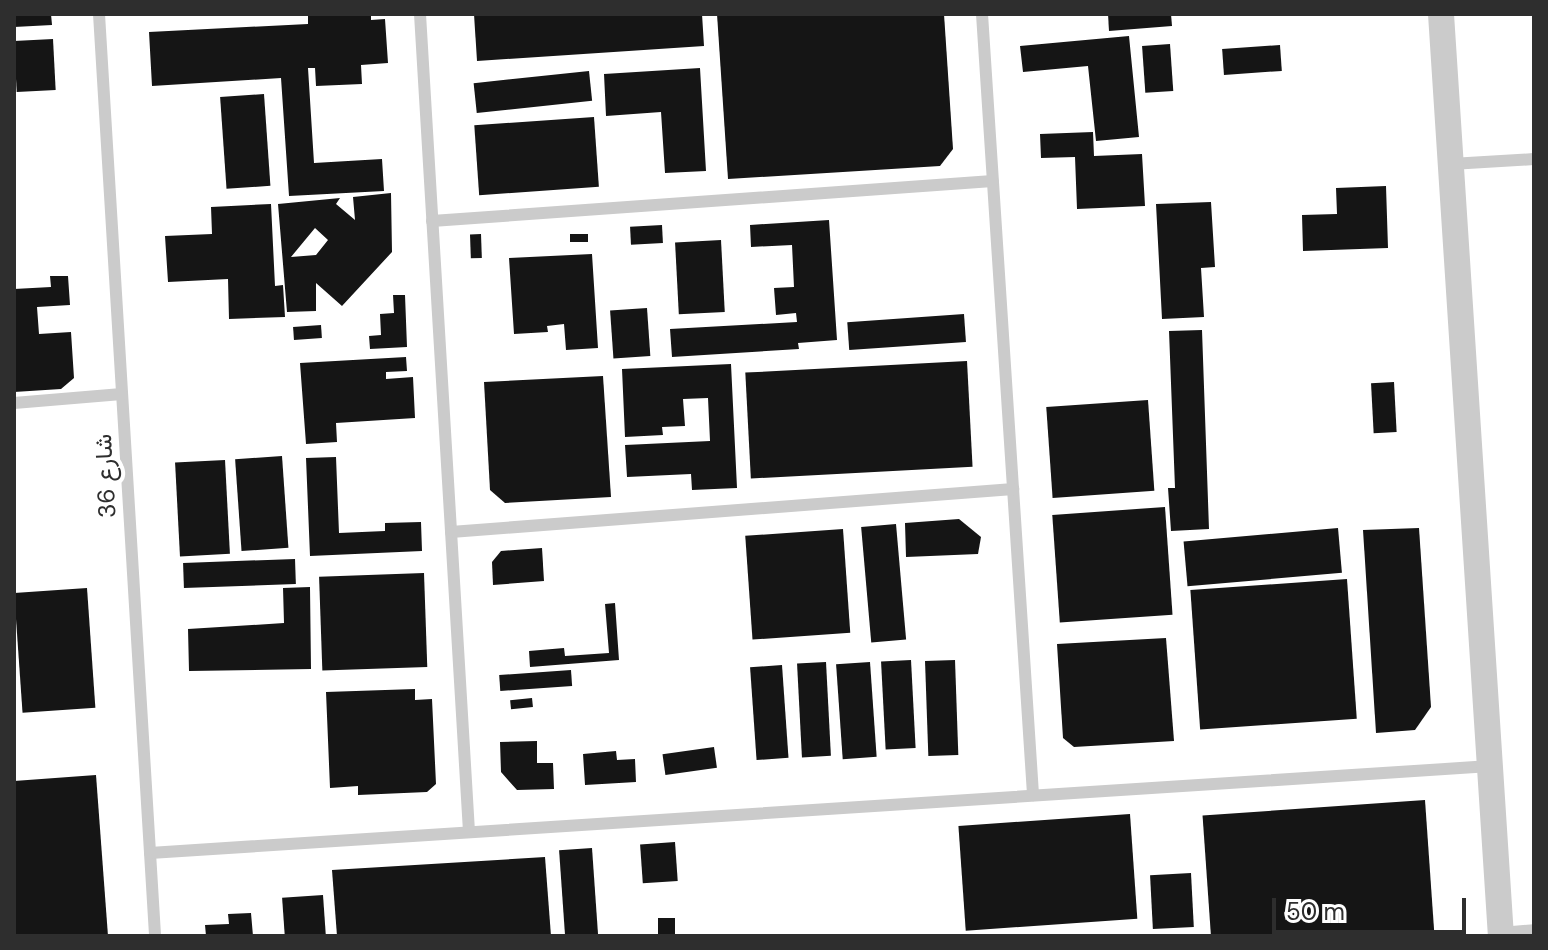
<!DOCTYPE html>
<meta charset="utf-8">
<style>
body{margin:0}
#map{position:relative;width:1548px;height:950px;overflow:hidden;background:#fff;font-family:"DM Sans",Vazirmatn,sans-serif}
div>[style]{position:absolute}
.building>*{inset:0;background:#151515;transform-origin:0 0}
.service>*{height:12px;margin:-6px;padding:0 6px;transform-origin:6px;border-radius:6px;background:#cbcbcb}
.minor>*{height:26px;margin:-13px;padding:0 13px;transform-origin:13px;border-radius:13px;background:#cbcbcb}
span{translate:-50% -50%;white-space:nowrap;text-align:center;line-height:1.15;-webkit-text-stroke:8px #fff;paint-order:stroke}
.street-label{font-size:24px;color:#2e2e2e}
.frame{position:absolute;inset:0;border:16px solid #2e2e2e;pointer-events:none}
.scale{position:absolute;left:1272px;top:898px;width:194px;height:36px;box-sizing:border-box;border:4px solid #2e2e2e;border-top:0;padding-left:10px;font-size:24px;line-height:28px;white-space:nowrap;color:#2e2e2e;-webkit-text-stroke:6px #fff;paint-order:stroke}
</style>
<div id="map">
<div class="building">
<div style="clip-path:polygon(14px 14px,51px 14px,52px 25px,14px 27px)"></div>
<div style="clip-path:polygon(308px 14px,371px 14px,371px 20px,385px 19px,388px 63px,361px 65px,362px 84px,316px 86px,315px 68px,308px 68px,314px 163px,382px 159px,384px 191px,289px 196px,281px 78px,152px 86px,149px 32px,308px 24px)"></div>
<div style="clip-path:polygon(474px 14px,702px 14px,704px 46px,477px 61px)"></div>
<div style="clip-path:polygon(717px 14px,944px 14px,953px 149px,940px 166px,728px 179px)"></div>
<div style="clip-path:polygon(1108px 14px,1171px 14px,1172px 26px,1109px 31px)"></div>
<div style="clip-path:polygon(1129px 36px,1139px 137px,1096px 141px,1088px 66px,1023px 72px,1020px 46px)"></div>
<div style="left:53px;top:39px;width:51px;height:39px;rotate:87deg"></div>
<div style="left:1170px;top:44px;width:47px;height:28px;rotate:86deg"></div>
<div style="left:1280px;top:45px;width:26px;height:58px;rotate:86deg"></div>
<div style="clip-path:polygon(700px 68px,706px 171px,665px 173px,661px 112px,606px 116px,604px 74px)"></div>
<div style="left:589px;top:71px;width:30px;height:116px;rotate:84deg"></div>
<div style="left:264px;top:94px;width:92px;height:44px;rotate:86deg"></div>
<div style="left:594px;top:117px;width:70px;height:120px;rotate:86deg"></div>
<div style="clip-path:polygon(1093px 132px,1094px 156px,1142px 154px,1145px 206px,1077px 209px,1075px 157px,1041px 158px,1040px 134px)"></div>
<div style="clip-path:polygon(1386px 186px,1388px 248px,1303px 251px,1302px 215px,1337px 214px,1336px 188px)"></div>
<div style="clip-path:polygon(evenodd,391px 193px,392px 252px,342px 306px,316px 283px,316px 311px,287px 312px,278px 204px,340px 198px,336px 204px,355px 220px,353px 197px,391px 193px,315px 228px,328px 240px,316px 255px,291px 257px,315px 228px)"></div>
<div style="clip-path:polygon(1211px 202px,1215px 267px,1201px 268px,1204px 317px,1162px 319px,1156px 204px)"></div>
<div style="clip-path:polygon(271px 204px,275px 286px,283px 285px,285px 317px,229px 319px,228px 279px,168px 282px,165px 236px,212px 234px,211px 207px)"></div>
<div style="clip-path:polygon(829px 220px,837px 340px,798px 343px,799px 349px,672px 357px,670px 329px,797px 322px,796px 313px,776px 315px,774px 288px,794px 287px,792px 245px,751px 247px,750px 225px)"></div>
<div style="left:662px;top:225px;width:18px;height:32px;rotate:87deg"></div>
<div style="left:481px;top:234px;width:24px;height:11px;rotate:88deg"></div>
<div style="left:588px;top:234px;width:8px;height:18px;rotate:90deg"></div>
<div style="left:721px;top:240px;width:72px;height:46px;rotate:87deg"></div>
<div style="clip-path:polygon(592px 254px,598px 348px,566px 350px,564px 324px,547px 326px,548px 332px,514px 334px,509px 258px)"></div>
<div style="clip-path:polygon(50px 276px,68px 276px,70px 305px,37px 307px,39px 334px,71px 332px,74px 378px,61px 389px,14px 392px,14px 289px,51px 287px)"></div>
<div style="clip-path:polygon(393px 295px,405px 295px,407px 347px,370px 349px,369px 336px,381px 335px,380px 314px,394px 313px)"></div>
<div style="left:647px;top:308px;width:48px;height:37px;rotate:86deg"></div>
<div style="left:964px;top:314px;width:28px;height:117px;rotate:86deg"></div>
<div style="left:321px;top:325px;width:13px;height:28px;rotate:86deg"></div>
<div style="clip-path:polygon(1202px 330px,1209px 529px,1171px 531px,1168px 488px,1175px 488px,1169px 331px)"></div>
<div style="clip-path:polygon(406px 357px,407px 371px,386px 372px,386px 379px,413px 377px,415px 418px,336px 423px,337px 442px,306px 444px,300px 363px)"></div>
<div style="left:967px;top:361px;width:106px;height:222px;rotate:87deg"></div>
<div style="clip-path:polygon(731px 364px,737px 488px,692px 490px,691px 474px,627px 477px,625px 445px,710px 441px,708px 398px,683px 399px,685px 426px,662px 427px,663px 435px,625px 437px,622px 369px)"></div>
<div style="clip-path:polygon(603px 376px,611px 497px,505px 503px,490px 490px,484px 382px)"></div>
<div style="left:1394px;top:382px;width:50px;height:23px;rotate:87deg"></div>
<div style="left:1148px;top:400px;width:91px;height:102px;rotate:86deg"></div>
<div style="left:282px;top:456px;width:92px;height:47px;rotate:86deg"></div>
<div style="clip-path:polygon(336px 457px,339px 533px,385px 531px,385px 523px,421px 522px,422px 551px,310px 556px,306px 458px)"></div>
<div style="left:225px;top:460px;width:94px;height:50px;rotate:87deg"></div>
<div style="left:1165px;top:507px;width:108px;height:113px;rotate:86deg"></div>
<div style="clip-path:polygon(959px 519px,981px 537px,978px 554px,906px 557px,905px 523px)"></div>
<div style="left:896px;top:524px;width:116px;height:35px;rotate:85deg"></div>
<div style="left:1338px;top:528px;width:45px;height:155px;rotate:85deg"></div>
<div style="clip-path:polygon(1419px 528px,1431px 707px,1415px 730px,1376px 733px,1363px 530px)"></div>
<div style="left:843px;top:529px;width:104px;height:98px;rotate:86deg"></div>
<div style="clip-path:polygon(542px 548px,544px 581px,493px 585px,492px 562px,501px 551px)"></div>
<div style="left:295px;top:559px;width:25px;height:112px;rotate:88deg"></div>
<div style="left:424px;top:573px;width:94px;height:105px;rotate:88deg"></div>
<div style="left:1347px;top:579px;width:140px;height:157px;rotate:86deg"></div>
<div style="clip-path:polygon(310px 587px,311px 669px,189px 671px,188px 629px,284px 623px,283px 588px)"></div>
<div style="left:87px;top:588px;width:120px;height:73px;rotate:86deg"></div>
<div style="clip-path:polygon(615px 603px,619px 660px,530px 667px,529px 651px,564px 648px,565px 656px,609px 653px,605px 604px)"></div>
<div style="clip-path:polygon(1166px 638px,1174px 741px,1074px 747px,1063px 738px,1057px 644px)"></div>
<div style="left:911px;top:660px;width:88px;height:30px;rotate:87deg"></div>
<div style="left:955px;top:660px;width:95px;height:30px;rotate:88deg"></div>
<div style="left:826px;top:662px;width:94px;height:29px;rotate:87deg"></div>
<div style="left:870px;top:662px;width:95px;height:34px;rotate:86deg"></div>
<div style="left:782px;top:665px;width:93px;height:32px;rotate:86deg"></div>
<div style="left:571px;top:670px;width:16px;height:72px;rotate:86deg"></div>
<div style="clip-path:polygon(415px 689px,415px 700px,432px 699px,436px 784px,427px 792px,358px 795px,358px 786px,330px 788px,326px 692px)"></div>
<div style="left:532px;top:698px;width:9px;height:22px;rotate:84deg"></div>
<div style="clip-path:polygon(537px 741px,537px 763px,553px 763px,554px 789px,517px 790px,501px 772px,500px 742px)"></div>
<div style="left:714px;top:747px;width:21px;height:52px;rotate:82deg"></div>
<div style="clip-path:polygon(616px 751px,617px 760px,635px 759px,636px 782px,585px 785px,583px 754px)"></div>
<div style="clip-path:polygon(96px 775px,108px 936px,14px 936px,14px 781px)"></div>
<div style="left:1425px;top:800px;width:136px;height:223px;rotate:86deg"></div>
<div style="left:1130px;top:814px;width:105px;height:172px;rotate:86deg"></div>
<div style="left:675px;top:842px;width:39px;height:35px;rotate:86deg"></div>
<div style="left:592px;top:848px;width:88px;height:33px;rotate:86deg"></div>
<div style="clip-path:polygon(545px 857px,551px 936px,337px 936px,332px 870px)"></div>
<div style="left:1191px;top:873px;width:54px;height:41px;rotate:87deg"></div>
<div style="left:323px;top:895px;width:41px;height:41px;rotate:86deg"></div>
<div style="clip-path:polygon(251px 913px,253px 936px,206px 936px,205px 925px,229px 924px,228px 914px)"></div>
<div style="left:658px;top:918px;width:17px;height:18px"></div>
</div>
<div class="service">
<div style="left:99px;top:14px;width:924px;rotate:86.52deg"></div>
<div style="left:420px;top:14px;width:818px;rotate:86.57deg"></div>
<div style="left:982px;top:14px;width:783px;rotate:86.26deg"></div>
<div style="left:1451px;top:164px;width:83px;rotate:-3.4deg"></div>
<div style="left:432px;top:221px;width:562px;rotate:-4.08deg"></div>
<div style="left:14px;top:403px;width:108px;rotate:-4.8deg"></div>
<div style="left:451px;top:532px;width:564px;rotate:-4.38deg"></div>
<div style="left:150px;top:853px;width:1343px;rotate:-3.71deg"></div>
<div style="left:1501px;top:933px;width:33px;rotate:-5deg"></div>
</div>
<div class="minor">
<div style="left:1441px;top:14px;width:924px;rotate:86.28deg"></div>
</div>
<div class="street-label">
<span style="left:105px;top:476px;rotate:-93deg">شارع 36</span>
</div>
<div class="frame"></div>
<div class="scale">50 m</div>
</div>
